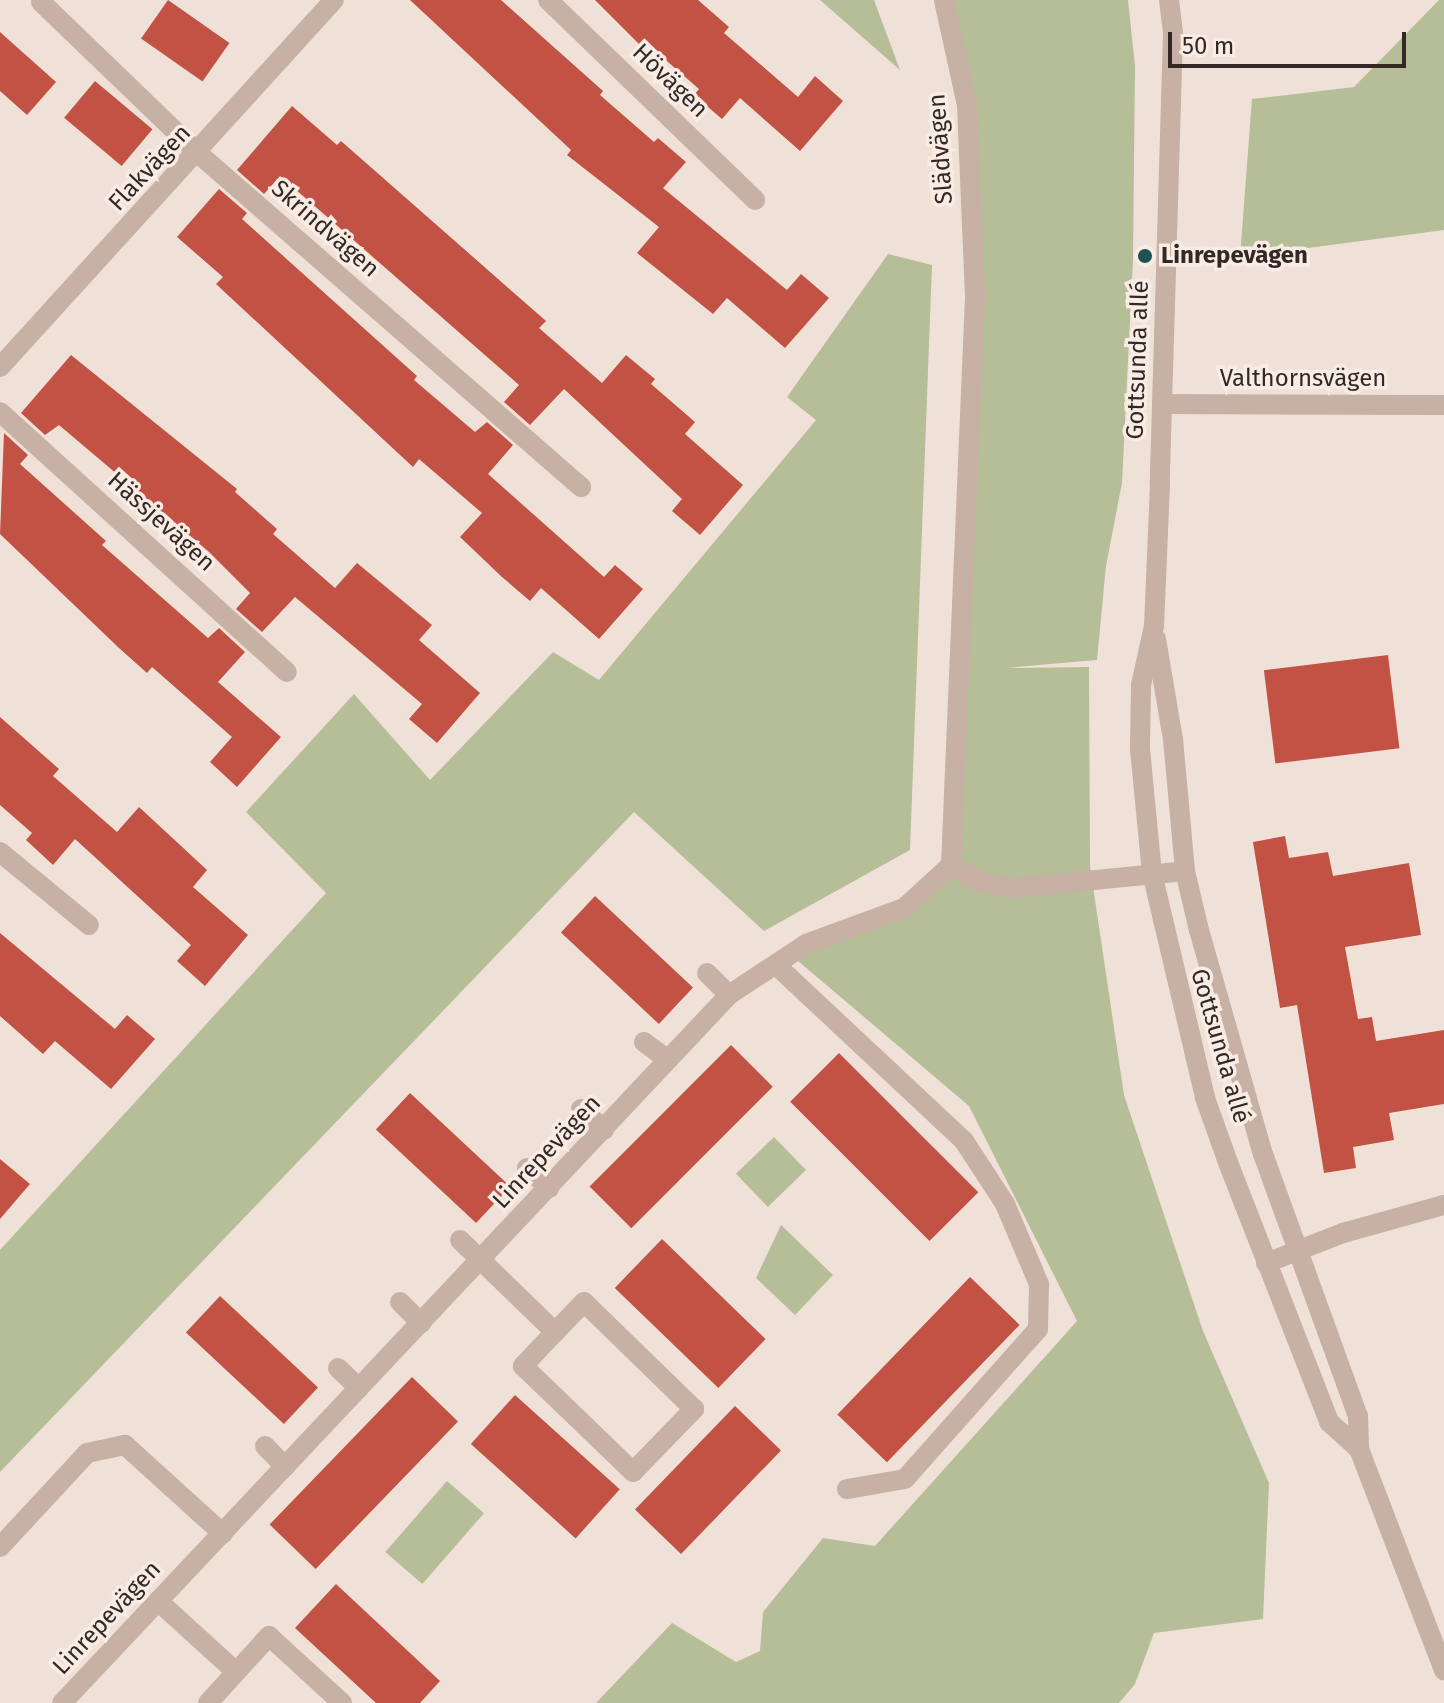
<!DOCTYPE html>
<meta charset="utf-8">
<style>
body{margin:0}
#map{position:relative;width:1444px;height:1703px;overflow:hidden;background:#f0e1d8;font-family:"Fira Sans",sans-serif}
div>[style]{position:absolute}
.green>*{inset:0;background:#b6be98;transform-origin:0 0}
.building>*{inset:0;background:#c25243;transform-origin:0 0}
.minor>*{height:20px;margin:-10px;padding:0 10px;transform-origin:10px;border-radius:10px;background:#c7b0a4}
.dots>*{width:22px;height:22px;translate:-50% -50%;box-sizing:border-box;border:4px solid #f8ece4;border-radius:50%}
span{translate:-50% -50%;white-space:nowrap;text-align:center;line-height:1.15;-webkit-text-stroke:7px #f8ece4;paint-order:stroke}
.street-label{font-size:24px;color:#332826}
.poi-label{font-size:24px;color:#332826;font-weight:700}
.left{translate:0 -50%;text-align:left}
.scale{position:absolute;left:1168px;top:32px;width:238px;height:36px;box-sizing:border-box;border:4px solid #332826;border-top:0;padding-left:10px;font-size:24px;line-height:28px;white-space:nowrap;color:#332826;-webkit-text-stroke:6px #f8ece4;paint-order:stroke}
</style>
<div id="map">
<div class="green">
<div style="clip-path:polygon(820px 0,874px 0,900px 70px)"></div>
<div style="clip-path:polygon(944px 0,1128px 0,1135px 66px,1133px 260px,1122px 483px,1106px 566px,1097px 660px,1006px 668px,1089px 667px,1090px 866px,1124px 1095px,1203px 1331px,1269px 1483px,1263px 1619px,1154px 1633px,1135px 1684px,1119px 1703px,596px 1703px,672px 1623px,736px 1662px,760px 1651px,763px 1612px,823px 1538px,875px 1546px,1077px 1321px,969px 1106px,791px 955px,904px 908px,951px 865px,975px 297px,967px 105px)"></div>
<div style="clip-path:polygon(1439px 0,1444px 0,1444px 230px,1240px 257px,1252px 99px,1354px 87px)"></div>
<div style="clip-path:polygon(888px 254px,932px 265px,910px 850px,764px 931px,634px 812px,0 1472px,0 1250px,326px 893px,246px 812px,354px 694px,430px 780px,553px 652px,599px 680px,816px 420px,787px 397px)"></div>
<div style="left:774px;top:1137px;width:46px;height:53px;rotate:46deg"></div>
<div style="clip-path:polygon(781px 1225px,833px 1275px,795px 1315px,756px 1278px)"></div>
<div style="left:447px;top:1481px;width:49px;height:94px;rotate:41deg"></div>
</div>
<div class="building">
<div style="left:168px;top:0;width:75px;height:47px;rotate:35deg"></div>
<div style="clip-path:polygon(410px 0,501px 0,603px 91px,600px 95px,654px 142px,658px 138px,686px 162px,663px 188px,787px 290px,801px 274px,829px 298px,785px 348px,727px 298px,713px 314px,637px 253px,659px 227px,567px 155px,571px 150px)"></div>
<div style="clip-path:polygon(595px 0,698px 0,729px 27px,724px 33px,798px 97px,815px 76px,843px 101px,800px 151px,740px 98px,722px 119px,694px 95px,699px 89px,645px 42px,641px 46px)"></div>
<div style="clip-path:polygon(0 32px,56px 82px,27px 115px,0 91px)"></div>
<div style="left:95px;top:81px;width:75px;height:48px;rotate:40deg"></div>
<div style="clip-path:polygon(292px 106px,337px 145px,341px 141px,546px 321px,539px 328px,602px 383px,626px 355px,655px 379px,651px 384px,695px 422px,685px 434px,743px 485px,700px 535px,672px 511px,682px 499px,564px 389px,530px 425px,504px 402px,519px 385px,325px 215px,280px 176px,264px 194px,237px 170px)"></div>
<div style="clip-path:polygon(219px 189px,247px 213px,242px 219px,417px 376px,414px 380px,475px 432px,487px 422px,513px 445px,488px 474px,604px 577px,615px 565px,643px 589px,599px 639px,541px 588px,530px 601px,502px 577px,460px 537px,482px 513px,419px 459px,413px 467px,216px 284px,223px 277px,177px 237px)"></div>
<div style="clip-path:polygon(71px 355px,237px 489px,235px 492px,277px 529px,273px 534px,335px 588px,357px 563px,432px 625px,419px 640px,480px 693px,437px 743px,409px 719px,422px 704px,295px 597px,262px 632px,236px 609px,250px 593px,209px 552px,59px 425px,45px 435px,21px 413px)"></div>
<div style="clip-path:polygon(4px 433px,28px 455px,20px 464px,106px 541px,102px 545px,208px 638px,219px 628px,245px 652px,218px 682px,281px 737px,237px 787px,210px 762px,232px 737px,152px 667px,147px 673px,119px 648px,0 534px)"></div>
<div style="left:1388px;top:655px;width:94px;height:125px;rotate:83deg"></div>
<div style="clip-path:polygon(0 717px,59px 769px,53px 776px,117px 832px,139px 807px,207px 870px,193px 887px,248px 935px,205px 986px,177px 961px,191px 945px,75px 839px,53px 865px,26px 840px,32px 833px,0 805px)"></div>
<div style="clip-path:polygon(1285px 836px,1289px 858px,1328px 852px,1333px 876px,1409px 863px,1421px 935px,1345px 947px,1358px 1019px,1372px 1017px,1376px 1041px,1444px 1030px,1444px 1104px,1389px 1113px,1394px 1140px,1353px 1147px,1356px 1168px,1324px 1173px,1297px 1005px,1280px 1008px,1253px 842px)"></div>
<div style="left:595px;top:896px;width:134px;height:50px;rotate:43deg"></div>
<div style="clip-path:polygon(0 933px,115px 1029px,127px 1015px,155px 1039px,111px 1089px,55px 1041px,43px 1054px,0 1016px)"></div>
<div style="left:731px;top:1045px;width:59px;height:200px;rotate:45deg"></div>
<div style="left:839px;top:1053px;width:197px;height:69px;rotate:45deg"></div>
<div style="left:410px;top:1093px;width:137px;height:50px;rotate:43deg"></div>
<div style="clip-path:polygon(0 1159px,30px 1184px,0 1219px)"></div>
<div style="left:662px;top:1239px;width:144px;height:68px;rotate:44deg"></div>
<div style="left:970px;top:1277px;width:69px;height:191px;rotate:44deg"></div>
<div style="left:220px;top:1296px;width:134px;height:50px;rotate:43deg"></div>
<div style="left:412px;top:1377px;width:64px;height:205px;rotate:44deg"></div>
<div style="left:515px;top:1395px;width:141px;height:66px;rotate:42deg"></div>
<div style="left:735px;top:1406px;width:64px;height:144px;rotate:44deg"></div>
<div style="clip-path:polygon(336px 1584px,440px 1681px,420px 1703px,376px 1703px,295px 1628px)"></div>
</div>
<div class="minor">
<div style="left:548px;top:0;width:288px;rotate:44deg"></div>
<div style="left:1169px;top:0;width:34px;rotate:83deg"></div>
<div style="left:1173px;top:34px;width:450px;rotate:91.7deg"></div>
<div style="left:1160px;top:484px;width:142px;rotate:92.4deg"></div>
<div style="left:1154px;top:626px;width:60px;rotate:102.4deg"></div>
<div style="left:1141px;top:685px;width:64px;rotate:90.9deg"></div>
<div style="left:1140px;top:749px;width:125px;rotate:84.5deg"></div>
<div style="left:1152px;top:873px;width:231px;rotate:76.7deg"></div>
<div style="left:1205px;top:1098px;width:71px;rotate:70.3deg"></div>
<div style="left:1229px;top:1165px;width:276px;rotate:68.7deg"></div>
<div style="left:1329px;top:1422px;width:40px;rotate:42deg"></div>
<div style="left:41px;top:2px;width:219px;rotate:43.9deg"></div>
<div style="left:199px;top:154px;width:507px;rotate:41.08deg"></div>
<div style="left:0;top:367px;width:496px;rotate:-47.7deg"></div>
<div style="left:1162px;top:404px;width:282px;rotate:0.2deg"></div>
<div style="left:0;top:412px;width:387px;rotate:42.2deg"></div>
<div style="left:1156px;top:639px;width:101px;rotate:80.4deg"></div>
<div style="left:1173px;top:739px;width:133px;rotate:84.8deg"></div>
<div style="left:1185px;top:871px;width:61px;rotate:76.7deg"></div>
<div style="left:1199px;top:930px;width:233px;rotate:74.1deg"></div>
<div style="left:1263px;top:1154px;width:279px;rotate:70.1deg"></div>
<div style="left:1358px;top:1416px;width:33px;rotate:88deg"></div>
<div style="left:1359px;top:1449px;width:237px;rotate:69deg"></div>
<div style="left:0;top:852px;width:115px;rotate:39.4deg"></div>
<div style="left:951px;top:865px;width:34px;rotate:30deg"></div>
<div style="left:981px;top:882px;width:33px;rotate:11deg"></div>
<div style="left:1013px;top:888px;width:173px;rotate:-5.6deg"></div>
<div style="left:776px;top:965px;width:258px;rotate:43.1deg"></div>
<div style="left:964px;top:1141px;width:75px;rotate:56.9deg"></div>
<div style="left:1005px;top:1204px;width:87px;rotate:67deg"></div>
<div style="left:1039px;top:1284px;width:45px;rotate:91.3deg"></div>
<div style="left:1038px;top:1329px;width:200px;rotate:131.6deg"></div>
<div style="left:905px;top:1479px;width:59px;rotate:170.2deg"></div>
<div style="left:707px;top:973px;width:31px;rotate:45deg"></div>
<div style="left:644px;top:1042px;width:30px;rotate:37deg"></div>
<div style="left:581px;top:1109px;width:31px;rotate:42deg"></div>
<div style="left:527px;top:1168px;width:30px;rotate:42deg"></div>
<div style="left:460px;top:1240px;width:132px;rotate:44.1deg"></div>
<div style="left:555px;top:1332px;width:47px;rotate:133.3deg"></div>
<div style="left:523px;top:1366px;width:153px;rotate:43.9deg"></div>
<div style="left:633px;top:1472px;width:88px;rotate:-45.9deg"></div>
<div style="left:694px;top:1409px;width:153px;rotate:-135.8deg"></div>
<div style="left:584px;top:1302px;width:42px;rotate:134deg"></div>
<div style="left:1266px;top:1263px;width:83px;rotate:-21.3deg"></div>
<div style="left:1343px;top:1233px;width:105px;rotate:-15.5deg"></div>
<div style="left:400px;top:1302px;width:30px;rotate:45deg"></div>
<div style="left:338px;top:1368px;width:29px;rotate:44deg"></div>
<div style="left:265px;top:1446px;width:29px;rotate:46deg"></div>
<div style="left:0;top:1547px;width:128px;rotate:-47.2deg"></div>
<div style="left:87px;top:1453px;width:39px;rotate:-12deg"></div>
<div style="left:125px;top:1445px;width:132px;rotate:42.2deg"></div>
<div style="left:158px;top:1601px;width:105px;rotate:42.3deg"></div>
<div style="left:62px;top:1703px;width:973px;rotate:-46.71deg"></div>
<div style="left:729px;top:995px;width:92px;rotate:-33.5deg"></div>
<div style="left:806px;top:944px;width:104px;rotate:-20.2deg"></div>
<div style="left:904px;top:908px;width:64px;rotate:-42.5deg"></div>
<div style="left:951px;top:865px;width:569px;rotate:-87.58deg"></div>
<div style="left:975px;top:297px;width:192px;rotate:-92.4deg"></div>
<div style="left:967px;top:105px;width:107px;rotate:-102.4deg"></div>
<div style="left:208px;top:1703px;width:91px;rotate:-47.7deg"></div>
<div style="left:269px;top:1636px;width:99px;rotate:42.5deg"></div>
</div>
<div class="dots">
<div style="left:1145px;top:256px;background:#1d5350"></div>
</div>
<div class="street-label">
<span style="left:670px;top:81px;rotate:44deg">Hövägen</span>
<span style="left:941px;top:149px;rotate:-94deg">Slädvägen</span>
<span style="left:150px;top:168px;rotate:-47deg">Flakvägen</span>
<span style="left:325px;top:229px;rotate:41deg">Skrindvägen</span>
<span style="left:1138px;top:360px;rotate:-88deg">Gottsunda allé</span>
<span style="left:1303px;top:379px">Valthornsvägen</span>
<span style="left:161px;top:522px;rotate:42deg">Hässjevägen</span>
<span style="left:1220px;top:1046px;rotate:74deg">Gottsunda allé</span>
<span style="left:547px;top:1152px;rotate:-47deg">Linrepevägen</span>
<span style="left:107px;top:1618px;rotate:-47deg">Linrepevägen</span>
</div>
<div class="poi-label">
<span class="left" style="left:1161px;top:256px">Linrepevägen</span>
</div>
<div class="scale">50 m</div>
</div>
